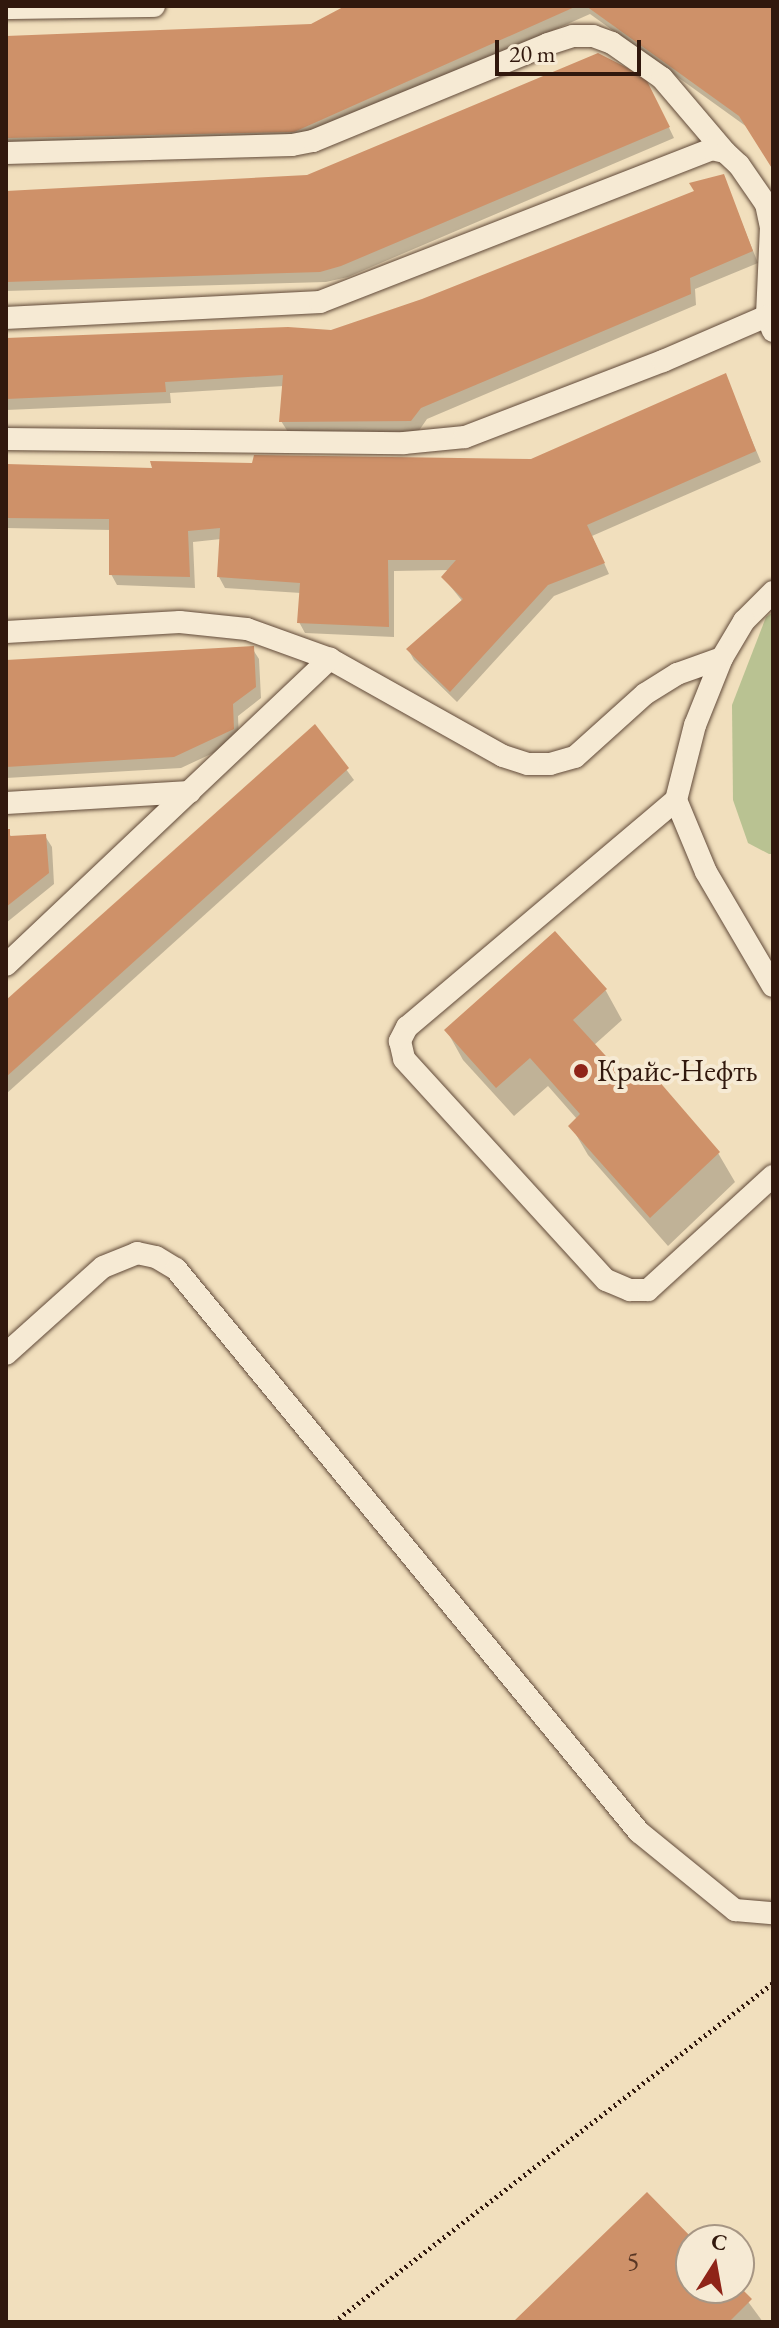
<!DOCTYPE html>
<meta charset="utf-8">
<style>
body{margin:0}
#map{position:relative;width:779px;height:2328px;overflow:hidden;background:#f1dfbd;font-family:"EB Garamond",serif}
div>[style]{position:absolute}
.green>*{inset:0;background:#b9c292}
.shadow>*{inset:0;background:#0003}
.building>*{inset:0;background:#ce9169}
.path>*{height:5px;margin-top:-2.5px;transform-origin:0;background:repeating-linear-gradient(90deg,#31180d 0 2px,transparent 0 6px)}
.roads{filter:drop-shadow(0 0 2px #614a39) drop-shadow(0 0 2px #614a39)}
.lane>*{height:22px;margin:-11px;padding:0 11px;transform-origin:11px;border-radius:11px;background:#f6ead4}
.dots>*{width:22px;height:22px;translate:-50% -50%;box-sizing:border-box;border:4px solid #f6ead4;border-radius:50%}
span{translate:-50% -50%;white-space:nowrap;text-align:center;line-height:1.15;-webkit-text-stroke:8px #f6ead4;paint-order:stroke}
.number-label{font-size:26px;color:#583624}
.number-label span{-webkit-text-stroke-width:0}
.poi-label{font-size:30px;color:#31180d}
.left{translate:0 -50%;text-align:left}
.frame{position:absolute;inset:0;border:8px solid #31180d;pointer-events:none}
.north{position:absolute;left:675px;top:2224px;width:80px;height:80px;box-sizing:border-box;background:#f6ead4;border:2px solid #a79684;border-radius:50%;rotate:11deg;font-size:22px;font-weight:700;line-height:32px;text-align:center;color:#31180d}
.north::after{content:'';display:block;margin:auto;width:28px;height:36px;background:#8f2418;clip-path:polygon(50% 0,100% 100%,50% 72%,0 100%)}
.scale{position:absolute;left:495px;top:40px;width:146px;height:36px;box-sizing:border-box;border:4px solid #31180d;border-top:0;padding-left:10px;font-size:24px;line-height:28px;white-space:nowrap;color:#31180d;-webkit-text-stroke:6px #f6ead4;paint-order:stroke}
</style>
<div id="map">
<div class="green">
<div style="clip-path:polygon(773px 612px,773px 854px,769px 854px,748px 843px,733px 800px,732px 705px,766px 617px)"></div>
</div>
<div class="shadow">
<div style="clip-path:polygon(350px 6px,771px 6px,773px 169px,747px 127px,590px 14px,301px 143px,6px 149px,6px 38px,311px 26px)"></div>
<div style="clip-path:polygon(651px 90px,674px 138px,348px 277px,326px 282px,6px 291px,6px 193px,307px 177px)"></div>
<div style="clip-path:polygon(723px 176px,758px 263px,695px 289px,696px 305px,427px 419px,418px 432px,288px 432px,281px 421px,284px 386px,170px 393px,171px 403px,6px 410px,6px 340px,331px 332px,423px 301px,696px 192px)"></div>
<div style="clip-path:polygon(725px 376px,761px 462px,592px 536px,609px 574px,554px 596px,457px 702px,414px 660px,408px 649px,463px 602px,443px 577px,450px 570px,394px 571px,394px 637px,305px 633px,299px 622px,301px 593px,225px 588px,219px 577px,221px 539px,193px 542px,195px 588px,117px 585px,111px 574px,111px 530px,6px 528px,6px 466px,154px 470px,254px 465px,531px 461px)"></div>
<div style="clip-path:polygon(252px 648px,259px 659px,261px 698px,238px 716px,239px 741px,181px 768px,6px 778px,6px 662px)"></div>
<div style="clip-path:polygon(315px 727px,354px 780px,6px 1094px,6px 1002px)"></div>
<div style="clip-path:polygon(6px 831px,13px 838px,45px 836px,52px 847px,54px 884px,6px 923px)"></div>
<div style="clip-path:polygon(555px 934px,606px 991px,622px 1020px,593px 1046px,625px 1081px,718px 1153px,735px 1182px,668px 1246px,588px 1155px,571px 1126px,577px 1119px,548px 1086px,514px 1116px,463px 1060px,447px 1031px)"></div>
<div style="clip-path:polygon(691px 2288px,738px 2288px,763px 2322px,516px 2322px)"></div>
</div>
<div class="building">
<div style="clip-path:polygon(345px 6px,577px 6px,294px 132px,6px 138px,6px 36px,311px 24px)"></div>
<div style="clip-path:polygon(586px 6px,773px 6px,773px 170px,739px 116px)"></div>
<div style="clip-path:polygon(598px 53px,645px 77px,670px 127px,341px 266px,320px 272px,6px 282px,6px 191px,307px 175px)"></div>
<div style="clip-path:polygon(724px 174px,753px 251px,690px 278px,691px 294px,421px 408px,411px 421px,279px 422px,283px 375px,165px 382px,166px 392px,6px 399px,6px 338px,288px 327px,331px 330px,422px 299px,694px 191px,689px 183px)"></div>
<div style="clip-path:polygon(726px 373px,756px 451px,587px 525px,605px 563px,548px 585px,450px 692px,406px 649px,463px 599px,441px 577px,456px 560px,388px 560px,389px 627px,297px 623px,300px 583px,217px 577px,220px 528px,188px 531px,190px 577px,109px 575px,109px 519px,6px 518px,6px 464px,152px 468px,150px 461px,252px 463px,254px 455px,531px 459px)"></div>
<div style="clip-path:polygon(254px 646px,256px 687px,233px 704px,234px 729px,174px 757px,6px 767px,6px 660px)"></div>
<div style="clip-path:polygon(315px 724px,349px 768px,6px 1077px,6px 1000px)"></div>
<div style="clip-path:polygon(6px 829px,10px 829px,10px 836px,46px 834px,49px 873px,6px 907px)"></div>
<div style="clip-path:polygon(555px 931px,607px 989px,573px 1020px,626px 1078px,645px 1065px,720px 1152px,650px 1218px,568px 1126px,580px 1114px,530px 1058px,496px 1088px,444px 1030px)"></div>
<div style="clip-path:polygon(647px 2192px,694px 2240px,691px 2288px,741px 2288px,752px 2299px,729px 2322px,513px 2322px)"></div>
</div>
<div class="path">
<div style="left:334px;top:2322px;width:555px;rotate:-37.68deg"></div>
</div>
<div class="roads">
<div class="lane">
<div style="left:6px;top:8px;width:148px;rotate:-0.8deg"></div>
<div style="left:6px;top:153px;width:286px;rotate:-1.6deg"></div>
<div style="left:292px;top:145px;width:21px;rotate:-11deg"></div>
<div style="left:313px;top:141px;width:254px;rotate:-22.4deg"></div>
<div style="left:548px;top:44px;width:26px;rotate:-18deg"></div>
<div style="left:573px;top:36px;width:20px"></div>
<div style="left:593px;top:36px;width:20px;rotate:20deg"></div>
<div style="left:612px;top:43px;width:61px;rotate:35deg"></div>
<div style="left:662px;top:78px;width:97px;rotate:49.6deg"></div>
<div style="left:6px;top:318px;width:314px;rotate:-2.9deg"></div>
<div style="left:320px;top:302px;width:421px;rotate:-21.3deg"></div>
<div style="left:712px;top:149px;width:13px;rotate:13deg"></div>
<div style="left:725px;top:152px;width:19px;rotate:43deg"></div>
<div style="left:739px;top:165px;width:47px;rotate:55.3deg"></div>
<div style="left:766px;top:204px;width:24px;rotate:78deg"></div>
<div style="left:771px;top:227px;width:89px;rotate:92.6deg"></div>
<div style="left:767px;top:316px;width:16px;rotate:68deg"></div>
<div style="left:6px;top:439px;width:398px;rotate:0.6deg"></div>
<div style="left:404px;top:443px;width:61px;rotate:-5.6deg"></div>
<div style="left:465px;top:437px;width:212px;rotate:-21deg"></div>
<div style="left:663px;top:361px;width:113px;rotate:-23.4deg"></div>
<div style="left:773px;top:592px;width:41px;rotate:135deg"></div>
<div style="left:744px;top:621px;width:43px;rotate:120.7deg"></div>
<div style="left:722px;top:658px;width:72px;rotate:111.9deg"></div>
<div style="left:695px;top:725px;width:77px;rotate:104.2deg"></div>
<div style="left:676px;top:800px;width:78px;rotate:67.4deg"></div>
<div style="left:706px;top:872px;width:132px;rotate:59.6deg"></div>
<div style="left:6px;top:632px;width:174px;rotate:-3.3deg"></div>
<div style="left:180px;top:622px;width:67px;rotate:6deg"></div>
<div style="left:247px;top:629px;width:88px;rotate:19.9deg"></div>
<div style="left:330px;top:659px;width:198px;rotate:29.3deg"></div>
<div style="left:503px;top:756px;width:26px;rotate:18deg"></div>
<div style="left:528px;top:764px;width:22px"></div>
<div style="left:550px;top:764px;width:26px;rotate:-16deg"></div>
<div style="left:575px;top:757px;width:94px;rotate:-42deg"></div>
<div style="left:645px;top:694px;width:38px;rotate:-32deg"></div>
<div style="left:677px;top:674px;width:48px;rotate:-19.6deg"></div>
<div style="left:676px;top:800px;width:352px;rotate:139.8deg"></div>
<div style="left:407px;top:1027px;width:16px;rotate:117deg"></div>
<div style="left:400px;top:1041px;width:18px;rotate:77deg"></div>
<div style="left:404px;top:1059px;width:299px;rotate:47.6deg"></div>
<div style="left:606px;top:1280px;width:26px;rotate:23deg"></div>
<div style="left:630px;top:1290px;width:18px"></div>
<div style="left:648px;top:1290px;width:169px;rotate:-42.4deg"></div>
<div style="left:6px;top:803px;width:184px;rotate:-3.4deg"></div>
<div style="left:6px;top:965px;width:446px;rotate:-43.4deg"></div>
<div style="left:6px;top:1354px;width:130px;rotate:-41.9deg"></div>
<div style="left:103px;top:1267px;width:37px;rotate:-22deg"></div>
<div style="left:137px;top:1253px;width:19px;rotate:12deg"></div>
<div style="left:156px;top:1257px;width:23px;rotate:31deg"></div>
<div style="left:176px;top:1269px;width:729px;rotate:50.57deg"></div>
<div style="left:639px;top:1832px;width:124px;rotate:39.1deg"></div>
<div style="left:735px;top:1910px;width:38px;rotate:5deg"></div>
</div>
</div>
<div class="dots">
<div style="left:581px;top:1071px;background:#8f2418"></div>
</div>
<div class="number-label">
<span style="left:633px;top:2262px">5</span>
</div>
<div class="poi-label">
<span class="left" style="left:597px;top:1071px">Крайс-Нефть</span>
</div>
<div class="frame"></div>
<div class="north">С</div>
<div class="scale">20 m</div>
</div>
